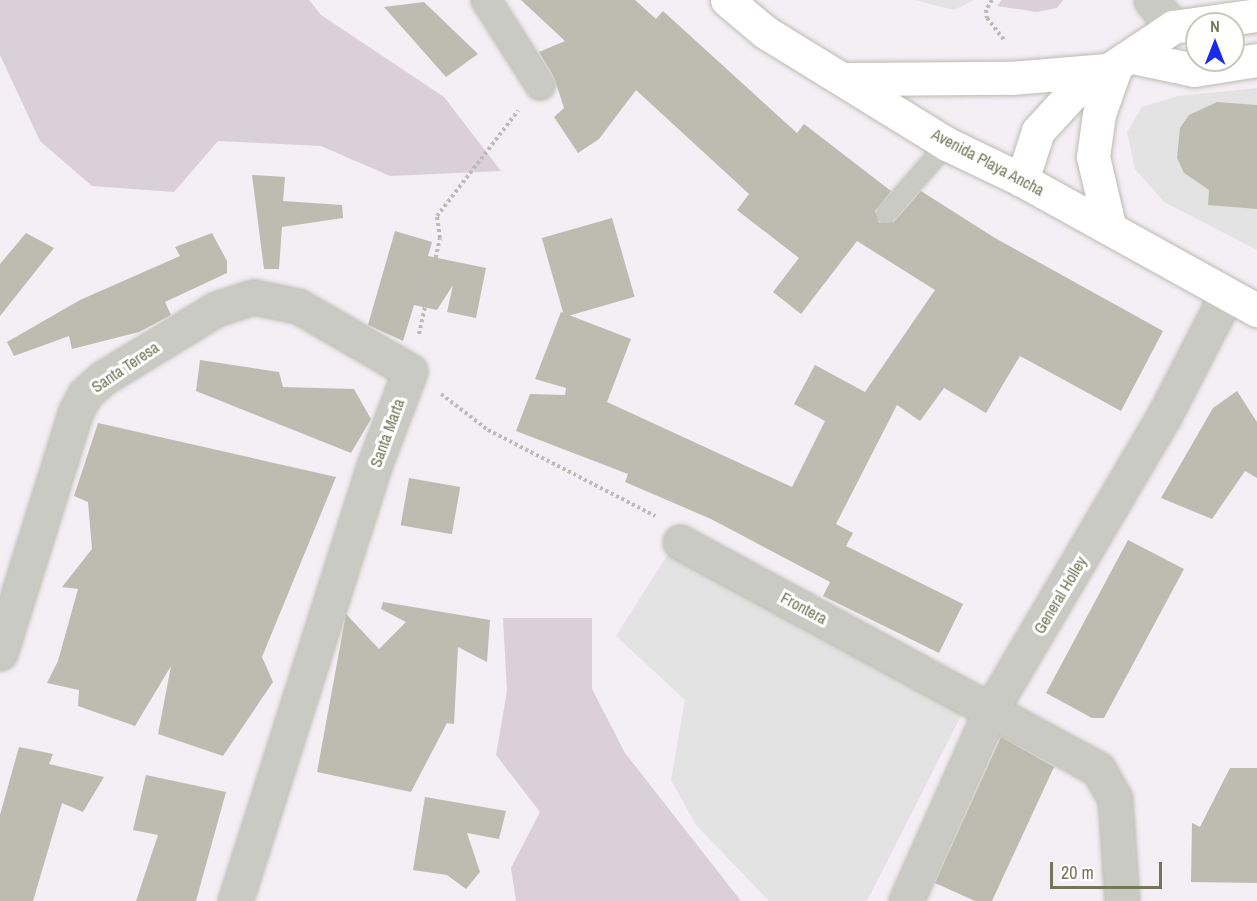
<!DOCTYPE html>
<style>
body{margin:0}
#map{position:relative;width:1257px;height:901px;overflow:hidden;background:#f3eff4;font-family:"Archivo Narrow",sans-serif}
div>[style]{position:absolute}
.built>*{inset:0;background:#e4e3e4}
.green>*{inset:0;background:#dbd0d9}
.building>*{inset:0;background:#bcbcb1;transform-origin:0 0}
.path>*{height:4px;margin-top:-2px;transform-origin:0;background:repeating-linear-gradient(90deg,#bcbcb6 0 3px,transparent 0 6px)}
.roads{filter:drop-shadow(0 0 2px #babbb1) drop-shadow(0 0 2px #babbb1)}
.service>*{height:18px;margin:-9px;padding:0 9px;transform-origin:9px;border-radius:9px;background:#c9cac3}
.pedestrian>*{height:28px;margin:-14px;padding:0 14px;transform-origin:14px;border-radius:14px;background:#c9cac3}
.minor>*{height:33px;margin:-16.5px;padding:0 16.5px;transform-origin:16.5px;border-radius:16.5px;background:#c9cac3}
.secondary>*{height:33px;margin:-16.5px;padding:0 16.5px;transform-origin:16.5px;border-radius:16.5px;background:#fff}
.primary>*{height:33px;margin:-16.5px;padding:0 16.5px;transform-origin:16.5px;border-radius:16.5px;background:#fff}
span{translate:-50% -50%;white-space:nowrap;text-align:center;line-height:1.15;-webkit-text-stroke:6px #fff;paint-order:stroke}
.street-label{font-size:16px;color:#737759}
.north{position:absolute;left:1185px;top:12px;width:60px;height:60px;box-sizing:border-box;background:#fff;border:2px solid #c7c9bd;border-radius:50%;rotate:0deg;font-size:16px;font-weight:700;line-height:24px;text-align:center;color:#737759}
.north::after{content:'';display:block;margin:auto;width:21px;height:27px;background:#192bea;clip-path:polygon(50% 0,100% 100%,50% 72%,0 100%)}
.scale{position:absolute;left:1050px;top:862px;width:112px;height:27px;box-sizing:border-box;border:3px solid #737759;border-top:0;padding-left:8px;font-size:18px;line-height:21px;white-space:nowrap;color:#737759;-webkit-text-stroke:4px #fff;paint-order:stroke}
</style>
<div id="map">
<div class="built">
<div style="clip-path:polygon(915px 0,974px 0,954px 10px)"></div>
<div style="clip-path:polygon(1257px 88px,1257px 250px,1164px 202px,1135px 169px,1127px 132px,1142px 107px,1178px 96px)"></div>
<div style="clip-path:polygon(668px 554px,962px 714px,867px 901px,769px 901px,696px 825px,671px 780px,685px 700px,616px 636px)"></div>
</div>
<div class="green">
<div style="clip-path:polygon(0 0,309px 0,321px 15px,444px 97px,501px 171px,390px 176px,321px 146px,218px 141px,174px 192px,92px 186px,40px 141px,0 55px)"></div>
<div style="clip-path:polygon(1002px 0,1063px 0,1057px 8px,1037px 12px,997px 6px)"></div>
<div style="clip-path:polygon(503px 618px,592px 618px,592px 689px,625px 753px,741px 901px,516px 901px,511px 868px,540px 812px,496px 755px,507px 691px)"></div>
</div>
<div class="building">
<div style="clip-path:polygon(521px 0,635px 0,656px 19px,663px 11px,797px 133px,804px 124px,891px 191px,875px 211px,879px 223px,894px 222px,921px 191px,995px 238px,1163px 331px,1121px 411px,1020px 356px,986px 413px,944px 388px,920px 421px,897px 405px,836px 524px,853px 533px,846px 546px,963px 604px,939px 653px,823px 596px,830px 582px,711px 519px,625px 482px,628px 474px,516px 431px,530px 394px,565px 395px,566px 388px,535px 379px,561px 312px,631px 339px,607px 402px,792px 487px,825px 421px,794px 404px,815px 365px,865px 392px,935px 290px,857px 241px,801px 314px,773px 292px,799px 258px,737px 210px,749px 194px,636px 90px,599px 139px,578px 153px,554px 117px,564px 108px,554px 77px,539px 52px,565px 41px)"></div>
<div style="clip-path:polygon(424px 2px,478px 54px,446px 77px,384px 7px)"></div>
<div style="clip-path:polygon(1217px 102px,1257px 105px,1257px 209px,1208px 205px,1209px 190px,1184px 173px,1177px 158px,1180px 128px,1189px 115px)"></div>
<div style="clip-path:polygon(252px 175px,285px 177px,283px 201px,342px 205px,343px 218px,282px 227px,279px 269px,264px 269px)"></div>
<div style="left:612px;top:218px;width:82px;height:73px;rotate:74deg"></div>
<div style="clip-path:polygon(395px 231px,432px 242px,428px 256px,486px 268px,476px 318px,447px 312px,453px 285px,437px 310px,414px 305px,403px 341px,368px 325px)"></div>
<div style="clip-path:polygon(26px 233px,54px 248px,0 316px,0 264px)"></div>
<div style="clip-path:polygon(212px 233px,227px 261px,227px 273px,165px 302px,171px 315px,139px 332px,72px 349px,69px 336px,14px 356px,7px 342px,80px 300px,180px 256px,175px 247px)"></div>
<div style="clip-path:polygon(200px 360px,279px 372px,283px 387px,354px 389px,371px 419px,351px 453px,196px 391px)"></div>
<div style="clip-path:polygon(1237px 391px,1257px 422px,1257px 478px,1245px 471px,1212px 519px,1161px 498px,1213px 408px)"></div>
<div style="clip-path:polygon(98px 423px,336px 477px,262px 657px,273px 682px,223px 756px,158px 734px,171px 666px,135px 726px,78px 706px,79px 690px,47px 683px,58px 661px,78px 589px,62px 587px,92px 549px,88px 502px,74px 496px)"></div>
<div style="left:409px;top:478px;width:52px;height:48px;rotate:10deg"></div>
<div style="clip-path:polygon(1128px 540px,1184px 569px,1104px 718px,1092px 718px,1046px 693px)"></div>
<div style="clip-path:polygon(383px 602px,490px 620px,487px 662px,458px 647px,454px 724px,447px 723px,411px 792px,317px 772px,346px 614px,379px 649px,406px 622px,381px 609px)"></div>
<div style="clip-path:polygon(1001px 737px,1054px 767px,992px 901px,975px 901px,935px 883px)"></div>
<div style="clip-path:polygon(19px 747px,53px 754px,49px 764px,104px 777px,83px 812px,62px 803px,33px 901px,0 901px,0 815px)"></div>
<div style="clip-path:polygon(1230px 768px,1257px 768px,1257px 883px,1191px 882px,1192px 823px,1200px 827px)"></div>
<div style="clip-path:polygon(146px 775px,226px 792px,196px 901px,136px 901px,158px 835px,133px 830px)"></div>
<div style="clip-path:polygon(425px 797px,506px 811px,499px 839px,467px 833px,480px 872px,466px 889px,447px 875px,413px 870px)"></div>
</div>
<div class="path">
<div style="left:992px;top:0;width:12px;rotate:121deg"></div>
<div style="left:986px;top:10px;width:8px;rotate:83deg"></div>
<div style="left:987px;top:18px;width:29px;rotate:52deg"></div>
<div style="left:419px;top:334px;width:98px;rotate:-77.7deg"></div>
<div style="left:440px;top:238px;width:22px;rotate:-98deg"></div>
<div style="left:437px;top:216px;width:133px;rotate:-52.4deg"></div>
<div style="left:441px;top:394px;width:59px;rotate:37.5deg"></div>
<div style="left:488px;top:430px;width:188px;rotate:27.2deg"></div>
</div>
<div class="roads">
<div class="service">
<div style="left:886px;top:214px;width:93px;rotate:-48.9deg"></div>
</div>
<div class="pedestrian">
<div style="left:486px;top:0;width:101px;rotate:57.6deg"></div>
</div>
<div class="minor">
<div style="left:1151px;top:0;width:35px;rotate:51deg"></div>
<div style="left:680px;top:542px;width:476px;rotate:28.5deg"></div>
<div style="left:1098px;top:769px;width:34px;rotate:60deg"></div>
<div style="left:1115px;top:799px;width:102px;rotate:86.1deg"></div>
<div style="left:0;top:653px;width:251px;rotate:-72.6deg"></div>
<div style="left:75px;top:413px;width:21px;rotate:-62deg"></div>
<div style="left:85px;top:394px;width:24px;rotate:-42deg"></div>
<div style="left:103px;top:378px;width:132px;rotate:-31.4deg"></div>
<div style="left:216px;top:309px;width:40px;rotate:-18deg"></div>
<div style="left:254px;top:297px;width:45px;rotate:11.6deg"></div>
<div style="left:298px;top:306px;width:129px;rotate:30.1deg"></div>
<div style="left:410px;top:371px;width:102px;rotate:110.8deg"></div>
<div style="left:374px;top:466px;width:457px;rotate:107.7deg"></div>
<div style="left:906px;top:901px;width:211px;rotate:-66deg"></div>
<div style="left:992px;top:708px;width:339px;rotate:-59.5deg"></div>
<div style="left:1164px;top:416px;width:137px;rotate:-62.7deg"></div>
</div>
<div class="secondary">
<div style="left:727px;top:0;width:50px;rotate:40.1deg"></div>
<div style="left:765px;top:32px;width:214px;rotate:31.6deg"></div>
<div style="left:947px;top:144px;width:83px;rotate:25.6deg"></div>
</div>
<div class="primary">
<div style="left:1257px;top:15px;width:85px;rotate:171.9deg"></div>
<div style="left:1173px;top:27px;width:123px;rotate:146.3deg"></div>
<div style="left:1071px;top:95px;width:49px;rotate:132.5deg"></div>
<div style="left:1038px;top:131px;width:52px;rotate:108.1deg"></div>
<div style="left:1022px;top:180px;width:269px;rotate:29deg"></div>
<div style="left:1133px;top:57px;width:62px;rotate:12deg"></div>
<div style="left:1194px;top:70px;width:64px;rotate:-9deg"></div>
<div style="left:849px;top:79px;width:162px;rotate:-0.4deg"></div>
<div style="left:1011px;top:78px;width:96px;rotate:-4.8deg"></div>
<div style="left:1109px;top:225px;width:70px;rotate:-103.2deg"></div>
<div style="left:1093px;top:157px;width:43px;rotate:-82.1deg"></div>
<div style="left:1099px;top:114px;width:48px;rotate:-70.4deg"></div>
</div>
</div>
<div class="street-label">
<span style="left:988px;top:162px;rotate:28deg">Avenida Playa Ancha</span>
<span style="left:125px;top:367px;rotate:-34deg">Santa Teresa</span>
<span style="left:387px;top:433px;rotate:-70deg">Santa Marta</span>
<span style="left:1060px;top:595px;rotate:-59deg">General Holley</span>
<span style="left:804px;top:608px;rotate:28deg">Frontera</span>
</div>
<div class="north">N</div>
<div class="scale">20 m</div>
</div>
